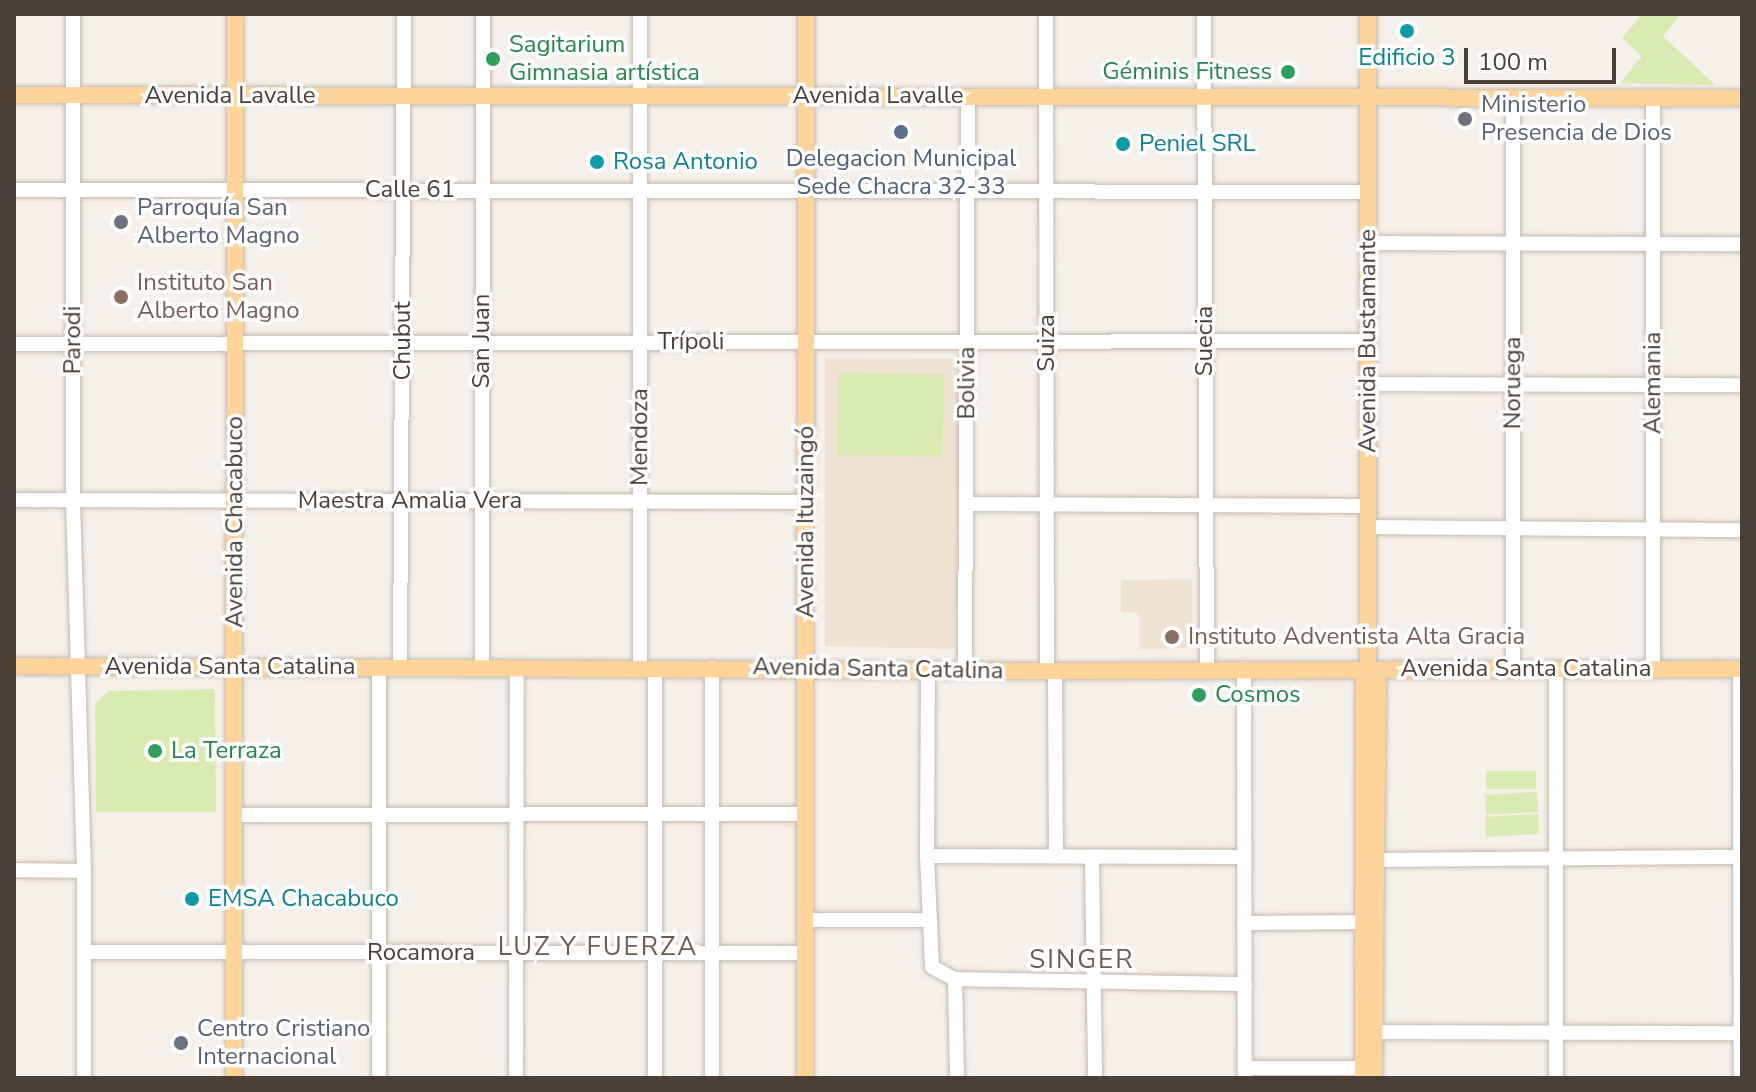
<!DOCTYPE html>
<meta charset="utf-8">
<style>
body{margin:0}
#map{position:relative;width:1756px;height:1092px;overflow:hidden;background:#f5f0ea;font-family:"Nunito Sans",sans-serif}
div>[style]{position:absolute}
.education>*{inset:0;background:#efe3d4}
.green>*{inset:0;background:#d9eab2;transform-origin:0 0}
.roads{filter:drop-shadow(0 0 2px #c4baaf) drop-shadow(0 0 2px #c4baaf)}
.minor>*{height:14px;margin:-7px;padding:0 7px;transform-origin:7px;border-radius:7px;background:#fff}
.major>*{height:16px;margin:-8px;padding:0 8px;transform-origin:8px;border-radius:8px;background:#ffd49a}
.dots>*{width:22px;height:22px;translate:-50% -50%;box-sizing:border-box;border:4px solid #fff;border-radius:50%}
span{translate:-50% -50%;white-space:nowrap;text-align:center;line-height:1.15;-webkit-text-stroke:7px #fff;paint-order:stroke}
.leisure-label{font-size:24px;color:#27864d}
.left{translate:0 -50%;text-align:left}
.right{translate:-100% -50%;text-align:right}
.culture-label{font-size:24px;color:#0d838f}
.street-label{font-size:24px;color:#4a4038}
.worship-label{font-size:24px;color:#5b616d}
.service-label{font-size:24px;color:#4e5e75}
.education-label{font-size:24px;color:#785e54}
.neighbourhood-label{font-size:26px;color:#6d5d4f;letter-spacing:2px}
.frame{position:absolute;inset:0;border:16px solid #4a4038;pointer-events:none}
.scale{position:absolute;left:1464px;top:48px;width:152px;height:36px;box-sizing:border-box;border:4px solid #4a4038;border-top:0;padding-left:10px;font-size:24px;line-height:28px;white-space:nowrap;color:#4a4038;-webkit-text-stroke:6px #fff;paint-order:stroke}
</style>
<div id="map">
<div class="education">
<div style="clip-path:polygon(825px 358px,962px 359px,955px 644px,952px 649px,825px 646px)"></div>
<div style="clip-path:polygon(1192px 579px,1193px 648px,1139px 649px,1139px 613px,1121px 612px,1121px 580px)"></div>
</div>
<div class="green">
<div style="clip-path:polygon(1636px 14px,1681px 14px,1663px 36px,1715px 85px,1620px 83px,1642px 56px,1622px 38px,1639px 18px)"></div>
<div style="left:839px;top:373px;width:105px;height:82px;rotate:1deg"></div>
<div style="clip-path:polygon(215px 689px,216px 812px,96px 812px,95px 704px,109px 691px)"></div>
<div style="left:1536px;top:771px;width:18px;height:50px;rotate:90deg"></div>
<div style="left:1537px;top:792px;width:20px;height:52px;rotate:87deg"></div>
<div style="left:1538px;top:814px;width:20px;height:53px;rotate:87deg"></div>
</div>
<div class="roads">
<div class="minor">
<div style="left:73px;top:14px;width:486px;rotate:90deg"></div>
<div style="left:73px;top:500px;width:371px;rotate:88.3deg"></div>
<div style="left:84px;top:871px;width:207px;rotate:90deg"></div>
<div style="left:1046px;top:14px;width:657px;rotate:89.91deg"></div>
<div style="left:1204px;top:14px;width:655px;rotate:89.74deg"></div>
<div style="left:14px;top:190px;width:1354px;rotate:0.08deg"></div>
<div style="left:1368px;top:243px;width:374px;rotate:0.2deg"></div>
<div style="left:14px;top:344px;width:1354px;rotate:-0.13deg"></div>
<div style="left:1368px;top:384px;width:374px;rotate:0.2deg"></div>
<div style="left:14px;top:500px;width:792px;rotate:0.14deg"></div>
<div style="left:966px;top:504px;width:402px;rotate:0.3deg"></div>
<div style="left:1369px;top:527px;width:373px;rotate:0.5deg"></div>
<div style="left:379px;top:667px;width:411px;rotate:90deg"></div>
<div style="left:400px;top:667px;width:653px;rotate:-89.65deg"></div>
<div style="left:482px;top:667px;width:653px;rotate:-89.91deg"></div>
<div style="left:640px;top:668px;width:654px;rotate:-90deg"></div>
<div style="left:655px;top:668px;width:410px;rotate:90deg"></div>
<div style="left:712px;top:668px;width:410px;rotate:90deg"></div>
<div style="left:928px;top:668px;width:188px;rotate:90.3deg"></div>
<div style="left:927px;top:856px;width:111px;rotate:87.4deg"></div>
<div style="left:932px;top:967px;width:26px;rotate:28deg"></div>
<div style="left:955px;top:979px;width:290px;rotate:1deg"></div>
<div style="left:1244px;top:669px;width:409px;rotate:89.9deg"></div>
<div style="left:1513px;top:669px;width:572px;rotate:-90deg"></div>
<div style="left:1653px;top:669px;width:572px;rotate:-90deg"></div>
<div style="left:1740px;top:669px;width:409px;rotate:89.9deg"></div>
<div style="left:965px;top:670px;width:573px;rotate:-89.7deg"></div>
<div style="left:1055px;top:671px;width:184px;rotate:89.7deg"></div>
<div style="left:234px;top:815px;width:571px;rotate:-0.1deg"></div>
<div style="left:927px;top:856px;width:316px;rotate:0.2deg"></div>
<div style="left:1092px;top:857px;width:221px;rotate:89.2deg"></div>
<div style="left:1377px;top:860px;width:365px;rotate:-0.5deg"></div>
<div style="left:14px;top:870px;width:70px;rotate:0.8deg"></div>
<div style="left:805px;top:920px;width:123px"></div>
<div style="left:1244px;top:923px;width:120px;rotate:-0.5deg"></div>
<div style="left:84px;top:952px;width:721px;rotate:0.08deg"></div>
<div style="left:955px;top:979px;width:99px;rotate:88.8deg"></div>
<div style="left:1375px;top:1032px;width:367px;rotate:0.2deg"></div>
<div style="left:1245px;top:1068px;width:118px"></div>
<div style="left:516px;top:1078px;width:410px;rotate:-89.9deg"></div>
<div style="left:1556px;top:1078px;width:409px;rotate:-90deg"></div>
</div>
<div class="major">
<div style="left:14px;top:95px;width:1728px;rotate:0.1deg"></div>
<div style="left:14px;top:666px;width:1041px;rotate:0.28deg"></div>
<div style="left:1055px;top:671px;width:687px;rotate:-0.17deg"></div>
<div style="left:1368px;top:669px;width:16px;rotate:52deg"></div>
<div style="left:1378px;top:682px;width:396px;rotate:90.6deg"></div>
<div style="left:234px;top:1078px;width:1064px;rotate:-89.95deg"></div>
<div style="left:805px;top:1078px;width:1064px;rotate:-89.95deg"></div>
<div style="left:1363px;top:1078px;width:396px;rotate:-89.9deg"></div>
<div style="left:1364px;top:682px;width:14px;rotate:-73deg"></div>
<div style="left:1368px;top:669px;width:655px;rotate:-90deg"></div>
</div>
</div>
<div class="dots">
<div style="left:1407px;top:31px;background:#0f9aa8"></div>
<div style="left:493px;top:59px;background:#2e9e5b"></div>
<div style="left:1288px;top:72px;background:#2e9e5b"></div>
<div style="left:1465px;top:119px;background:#6b7280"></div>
<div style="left:901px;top:132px;background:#5c6f8a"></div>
<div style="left:1123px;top:144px;background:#0f9aa8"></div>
<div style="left:597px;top:162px;background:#0f9aa8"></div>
<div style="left:121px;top:222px;background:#6b7280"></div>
<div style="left:121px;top:297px;background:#8d6e63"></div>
<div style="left:1172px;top:637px;background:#8d6e63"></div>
<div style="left:1199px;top:695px;background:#2e9e5b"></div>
<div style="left:155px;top:751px;background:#2e9e5b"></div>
<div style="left:192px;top:899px;background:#0f9aa8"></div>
<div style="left:181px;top:1043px;background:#6b7280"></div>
</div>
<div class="leisure-label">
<span class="left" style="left:509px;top:59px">Sagitarium<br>Gimnasia artística</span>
<span class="right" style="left:1272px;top:72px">Géminis Fitness</span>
<span class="left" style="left:1215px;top:695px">Cosmos</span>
<span class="left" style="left:171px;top:751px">La Terraza</span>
</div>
<div class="culture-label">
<span style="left:1407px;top:58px">Edificio 3</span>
<span class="left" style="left:1139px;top:144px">Peniel SRL</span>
<span class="left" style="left:613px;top:162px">Rosa Antonio</span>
<span class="left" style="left:208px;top:899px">EMSA Chacabuco</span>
</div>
<div class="street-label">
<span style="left:230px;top:96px">Avenida Lavalle</span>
<span style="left:878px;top:96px">Avenida Lavalle</span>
<span style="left:410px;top:190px">Calle 61</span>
<span style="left:73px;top:340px;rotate:-90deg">Parodi</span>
<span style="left:403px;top:341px;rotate:-90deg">Chubut</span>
<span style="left:482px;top:341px;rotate:-90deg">San Juan</span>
<span style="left:1205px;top:341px;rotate:-90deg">Suecia</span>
<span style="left:1368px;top:341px;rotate:-90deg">Avenida Bustamante</span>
<span style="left:691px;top:342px">Trípoli</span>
<span style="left:1047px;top:343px;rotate:-90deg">Suiza</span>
<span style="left:967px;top:383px;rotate:-90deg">Bolivia</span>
<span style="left:1513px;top:383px;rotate:-90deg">Noruega</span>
<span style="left:1653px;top:383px;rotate:-90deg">Alemania</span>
<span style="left:640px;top:437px;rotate:-90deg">Mendoza</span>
<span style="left:410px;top:501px">Maestra Amalia Vera</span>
<span style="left:235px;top:522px;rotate:-90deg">Avenida Chacabuco</span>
<span style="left:806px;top:522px;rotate:-90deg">Avenida Ituzaingó</span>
<span style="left:230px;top:667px">Avenida Santa Catalina</span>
<span style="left:878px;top:669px;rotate:1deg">Avenida Santa Catalina</span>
<span style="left:1526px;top:669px">Avenida Santa Catalina</span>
<span style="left:421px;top:953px">Rocamora</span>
</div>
<div class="worship-label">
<span class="left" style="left:1481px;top:119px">Ministerio<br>Presencia de Dios</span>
<span class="left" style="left:137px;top:222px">Parroquía San<br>Alberto Magno</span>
<span class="left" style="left:197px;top:1043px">Centro Cristiano<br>Internacional</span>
</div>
<div class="service-label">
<span style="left:901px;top:173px">Delegacion Municipal<br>Sede Chacra 32-33</span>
</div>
<div class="education-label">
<span class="left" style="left:137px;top:297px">Instituto San<br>Alberto Magno</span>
<span class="left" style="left:1188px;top:637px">Instituto Adventista Alta Gracia</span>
</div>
<div class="neighbourhood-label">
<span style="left:598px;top:947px">LUZ Y FUERZA</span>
<span style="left:1082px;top:960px">SINGER</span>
</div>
<div class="frame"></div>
<div class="scale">100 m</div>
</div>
